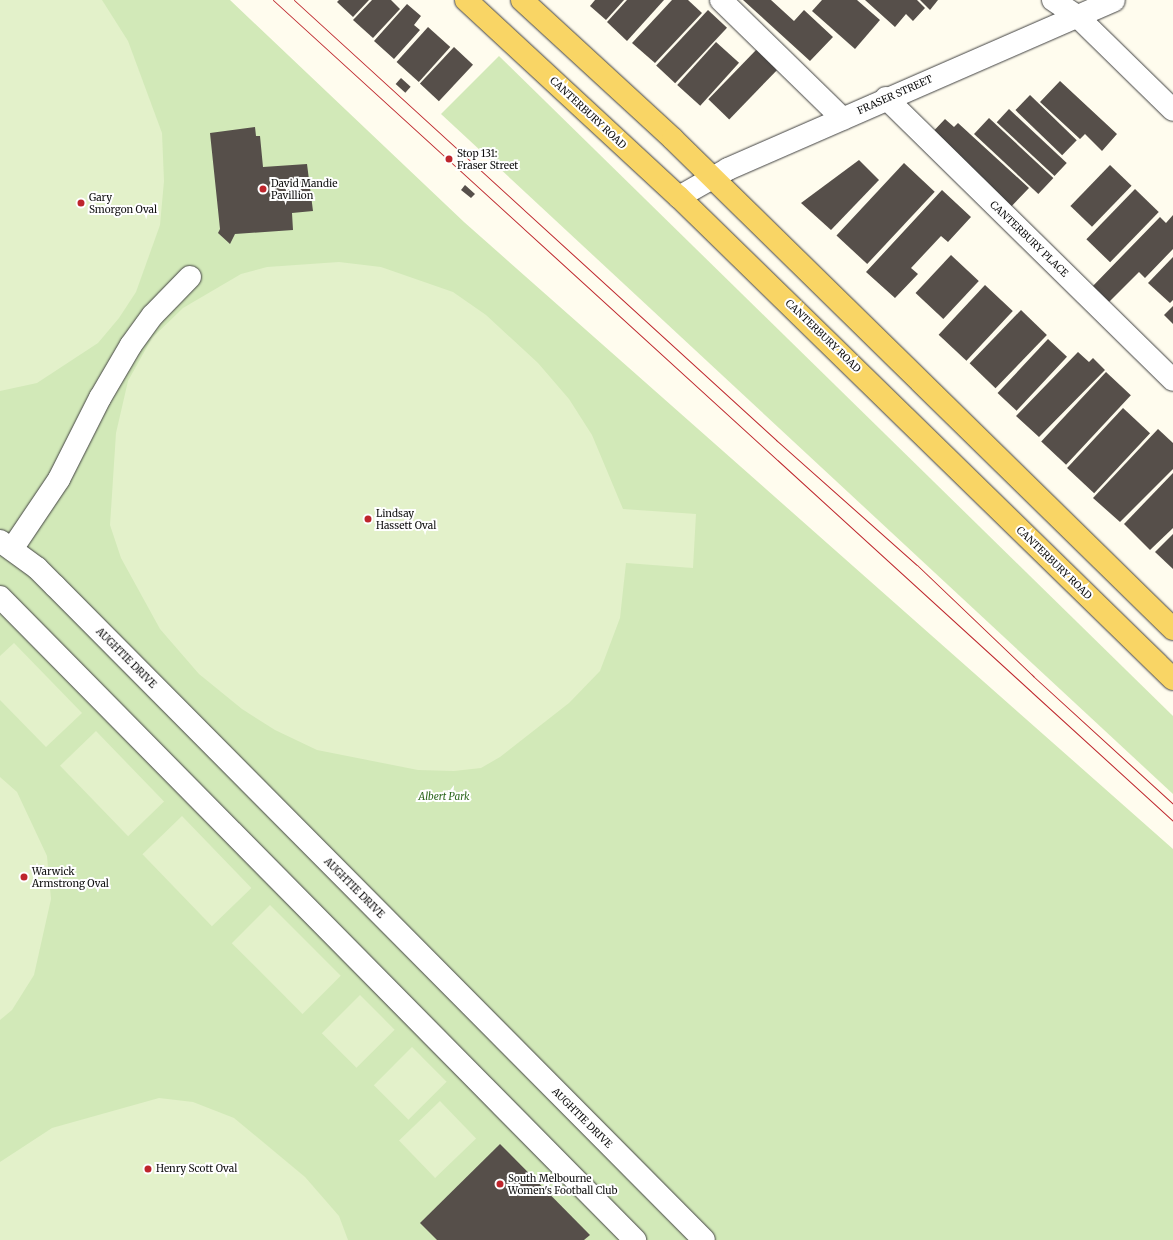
<!DOCTYPE html>
<style>
body{margin:0}
#map{position:relative;width:1173px;height:1240px;overflow:hidden;background:#fffcee;font-family:Merriweather,serif}
div>[style]{position:absolute}
.green>*{inset:0;background:#d2e9b8}
.pitch>*{inset:0;background:#e3f1ca;transform-origin:0 0}
.building>*{inset:0;background:#564f4a;transform-origin:0 0}
.roads{filter:drop-shadow(0 0 1px #414141) drop-shadow(0 0 1px #414141)}
.minor>*{height:22px;margin:-11px;padding:0 11px;transform-origin:11px;border-radius:11px;background:#fff}
.major>*{height:22px;margin:-11px;padding:0 11px;transform-origin:11px;border-radius:11px;background:#f9d565}
.tram>*{height:1px;margin:-0.5px;padding:0 0.5px;transform-origin:0.5px;border-radius:0.5px;background:#be252c}
.dots>*{width:11px;height:11px;translate:-50% -50%;box-sizing:border-box;border:2px solid #fff;border-radius:50%}
span{translate:-50% -50%;white-space:nowrap;text-align:center;line-height:1.15;-webkit-text-stroke:4px #fff;paint-order:stroke}
.street-label{font-size:10px;color:#0e0e0e}
.poi-label{font-size:10px;color:#0e0e0e}
.left{translate:0 -50%;text-align:left}
.park-label{font-size:10px;color:#2c661d;font-style:italic}
</style>
<div id="map">
<div class="green">
<div style="clip-path:polygon(0 0,230px 0,464px 222px,1173px 849px,1173px 1240px,0 1240px)"></div>
<div style="clip-path:polygon(499px 56px,1173px 716px,1173px 794px,441px 114px)"></div>
</div>
<div class="pitch">
<div style="clip-path:polygon(0 0,102px 0,128px 41px,162px 133px,164px 181px,160px 225px,136px 292px,119px 318px,98px 343px,37px 383px,0 391px)"></div>
<div style="clip-path:polygon(339px 262px,381px 267px,453px 292px,486px 315px,538px 363px,569px 399px,592px 435px,623px 509px,696px 514px,693px 568px,626px 563px,620px 618px,600px 671px,569px 703px,500px 757px,481px 768px,454px 771px,418px 770px,317px 750px,275px 730px,242px 709px,199px 674px,160px 629px,121px 558px,110px 525px,116px 433px,128px 381px,152px 338px,183px 308px,241px 274px,267px 267px)"></div>
<div style="clip-path:polygon(14px 643px,82px 713px,46px 747px,0 700px,0 656px)"></div>
<div style="left:96px;top:731px;width:98px;height:50px;rotate:46deg"></div>
<div style="clip-path:polygon(0 777px,17px 792px,47px 856px,51px 899px,34px 975px,12px 1010px,0 1020px)"></div>
<div style="left:182px;top:816px;width:100px;height:55px;rotate:46deg"></div>
<div style="left:270px;top:905px;width:100px;height:54px;rotate:45deg"></div>
<div style="left:360px;top:995px;width:49px;height:54px;rotate:45deg"></div>
<div style="left:412px;top:1047px;width:49px;height:54px;rotate:45deg"></div>
<div style="clip-path:polygon(159px 1098px,193px 1102px,234px 1118px,305px 1177px,339px 1216px,348px 1240px,0 1240px,0 1162px,52px 1128px)"></div>
<div style="left:440px;top:1101px;width:52px;height:57px;rotate:46deg"></div>
</div>
<div class="building">
<div style="clip-path:polygon(339px 0,369px 0,353px 17px,337px 2px)"></div>
<div style="clip-path:polygon(372px 0,391px 0,400px 9px,373px 38px,353px 20px)"></div>
<div style="clip-path:polygon(595px 0,624px 0,606px 20px,590px 6px)"></div>
<div style="clip-path:polygon(627px 0,664px 0,627px 41px,607px 22px)"></div>
<div style="clip-path:polygon(672px 0,688px 0,702px 13px,655px 63px,632px 43px)"></div>
<div style="clip-path:polygon(743px 0,771px 0,794px 21px,804px 10px,833px 37px,810px 61px)"></div>
<div style="clip-path:polygon(822px 0,857px 0,880px 20px,855px 49px,812px 11px)"></div>
<div style="clip-path:polygon(865px 0,917px 0,925px 8px,913px 21px,906px 14px,895px 27px)"></div>
<div style="clip-path:polygon(920px 0,938px 0,930px 10px)"></div>
<div style="clip-path:polygon(407px 4px,421px 16px,414px 25px,420px 30px,394px 59px,374px 41px)"></div>
<div style="left:708px;top:10px;width:26px;height:76px;rotate:43deg"></div>
<div style="left:428px;top:27px;width:30px;height:47px;rotate:42deg"></div>
<div style="left:716px;top:42px;width:31px;height:58px;rotate:42deg"></div>
<div style="left:454px;top:47px;width:26px;height:50px;rotate:43deg"></div>
<div style="left:757px;top:49px;width:29px;height:70px;rotate:44deg"></div>
<div style="left:401px;top:78px;width:13px;height:8px;rotate:42deg"></div>
<div style="clip-path:polygon(1060px 81px,1117px 134px,1102px 151px,1085px 134px,1080px 139px,1040px 102px)"></div>
<div style="left:1030px;top:95px;width:65px;height:21px;rotate:44deg"></div>
<div style="left:1009px;top:109px;width:79px;height:18px;rotate:43deg"></div>
<div style="left:989px;top:118px;width:88px;height:22px;rotate:43deg"></div>
<div style="clip-path:polygon(945px 119px,954px 127px,958px 123px,1029px 188px,1006px 212px,927px 138px)"></div>
<div style="clip-path:polygon(255px 127px,256px 136px,260px 136px,263px 167px,307px 164px,313px 211px,292px 213px,293px 230px,235px 234px,230px 244px,218px 233px,220px 229px,210px 133px)"></div>
<div style="clip-path:polygon(859px 160px,879px 180px,831px 230px,801px 203px)"></div>
<div style="left:904px;top:163px;width:42px;height:99px;rotate:43deg"></div>
<div style="left:1110px;top:165px;width:30px;height:57px;rotate:44deg"></div>
<div style="clip-path:polygon(465px 185px,475px 194px,471px 198px,461px 190px)"></div>
<div style="left:1135px;top:189px;width:33px;height:70px;rotate:44deg"></div>
<div style="clip-path:polygon(942px 190px,971px 217px,948px 242px,941px 236px,911px 268px,918px 274px,895px 298px,866px 272px)"></div>
<div style="clip-path:polygon(1173px 215px,1173px 249px,1145px 278px,1139px 272px,1106px 305px,1090px 289px,1160px 217px,1166px 223px)"></div>
<div style="left:951px;top:255px;width:38px;height:52px;rotate:43deg"></div>
<div style="clip-path:polygon(1173px 257px,1173px 300px,1170px 303px,1148px 283px)"></div>
<div style="left:985px;top:285px;width:38px;height:68px;rotate:43deg"></div>
<div style="clip-path:polygon(1173px 306px,1173px 324px,1164px 315px)"></div>
<div style="left:1021px;top:310px;width:36px;height:74px;rotate:44deg"></div>
<div style="left:1048px;top:339px;width:26px;height:74px;rotate:43deg"></div>
<div style="clip-path:polygon(1078px 352px,1089px 362px,1093px 358px,1105px 370px,1039px 437px,1016px 416px)"></div>
<div style="left:1106px;top:372px;width:34px;height:95px;rotate:43deg"></div>
<div style="left:1123px;top:408px;width:37px;height:82px;rotate:43deg"></div>
<div style="clip-path:polygon(1158px 429px,1173px 443px,1173px 469px,1120px 522px,1093px 498px)"></div>
<div style="clip-path:polygon(1173px 473px,1173px 528px,1150px 550px,1124px 524px)"></div>
<div style="clip-path:polygon(1173px 534px,1173px 569px,1155px 552px)"></div>
<div style="clip-path:polygon(500px 1144px,590px 1235px,584px 1240px,437px 1240px,420px 1223px)"></div>
</div>
<div class="roads">
<div class="minor">
<div style="left:721px;top:0;width:170px;rotate:44.3deg"></div>
<div style="left:1053px;top:0;width:29px;rotate:34deg"></div>
<div style="left:1077px;top:16px;width:134px;rotate:44.4deg"></div>
<div style="left:886px;top:98px;width:402px;rotate:44.5deg"></div>
<div style="left:679px;top:197px;width:56px;rotate:-29.7deg"></div>
<div style="left:728px;top:169px;width:421px;rotate:-23.6deg"></div>
<div style="left:0;top:541px;width:46px;rotate:36.1deg"></div>
<div style="left:37px;top:568px;width:25px;rotate:45deg"></div>
<div style="left:55px;top:586px;width:921px;rotate:45.22deg"></div>
<div style="left:12px;top:549px;width:84px;rotate:-56.1deg"></div>
<div style="left:59px;top:479px;width:91px;rotate:-63.2deg"></div>
<div style="left:100px;top:398px;width:61px;rotate:-59.7deg"></div>
<div style="left:131px;top:345px;width:37px;rotate:-54deg"></div>
<div style="left:153px;top:315px;width:53px;rotate:-45.8deg"></div>
<div style="left:0;top:597px;width:904px;rotate:45.36deg"></div>
</div>
<div class="major">
<div style="left:466px;top:0;width:290px;rotate:42.8deg"></div>
<div style="left:679px;top:197px;width:690px;rotate:44.3deg"></div>
<div style="left:522px;top:0;width:205px;rotate:42.6deg"></div>
<div style="left:673px;top:139px;width:700px;rotate:44.42deg"></div>
</div>
</div>
<div class="tram">
<div style="left:273px;top:0;width:1218px;rotate:42.37deg"></div>
<div style="left:294px;top:0;width:653px;rotate:42.39deg"></div>
<div style="left:776px;top:440px;width:188px;rotate:41.6deg"></div>
<div style="left:917px;top:565px;width:161px;rotate:43.7deg"></div>
<div style="left:1033px;top:676px;width:190px;rotate:42.4deg"></div>
</div>
<div class="dots">
<div style="left:449px;top:159px;background:#be252c"></div>
<div style="left:263px;top:189px;background:#be252c"></div>
<div style="left:81px;top:203px;background:#be252c"></div>
<div style="left:368px;top:519px;background:#be252c"></div>
<div style="left:24px;top:877px;background:#be252c"></div>
<div style="left:148px;top:1169px;background:#be252c"></div>
<div style="left:500px;top:1184px;background:#be252c"></div>
</div>
<div class="street-label">
<span style="left:895px;top:95px;rotate:-24deg">FRASER STREET</span>
<span style="left:588px;top:113px;rotate:43deg">CANTERBURY ROAD</span>
<span style="left:1029px;top:239px;rotate:44deg">CANTERBURY PLACE</span>
<span style="left:823px;top:336px;rotate:44deg">CANTERBURY ROAD</span>
<span style="left:1054px;top:563px;rotate:44deg">CANTERBURY ROAD</span>
<span style="left:126px;top:658px;rotate:45deg">AUGHTIE DRIVE</span>
<span style="left:354px;top:888px;rotate:45deg">AUGHTIE DRIVE</span>
<span style="left:582px;top:1118px;rotate:45deg">AUGHTIE DRIVE</span>
</div>
<div class="poi-label">
<span class="left" style="left:457px;top:159px">Stop 131:<br>Fraser Street</span>
<span class="left" style="left:271px;top:189px">David Mandie<br>Pavillion</span>
<span class="left" style="left:89px;top:203px">Gary<br>Smorgon Oval</span>
<span class="left" style="left:376px;top:519px">Lindsay<br>Hassett Oval</span>
<span class="left" style="left:32px;top:877px">Warwick<br>Armstrong Oval</span>
<span class="left" style="left:156px;top:1169px">Henry Scott Oval</span>
<span class="left" style="left:508px;top:1184px">South Melbourne<br>Women's Football Club</span>
</div>
<div class="park-label">
<span style="left:444px;top:797px">Albert Park</span>
</div>
</div>
